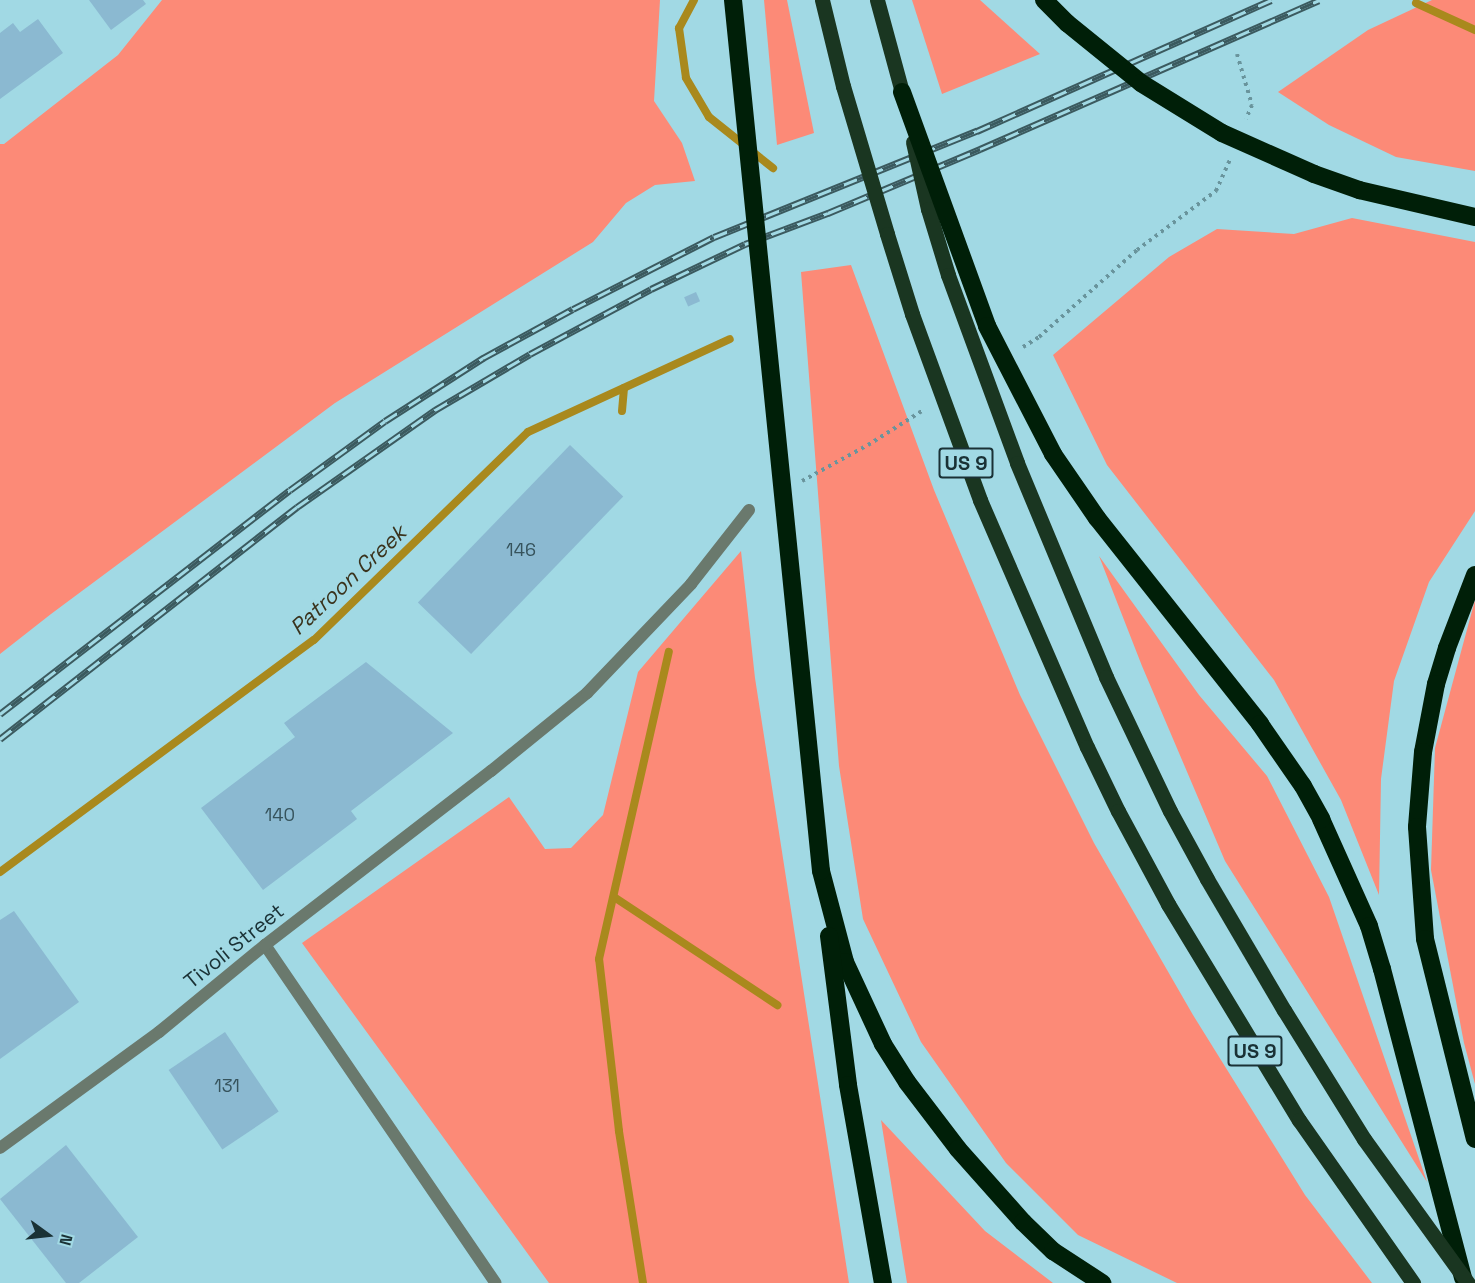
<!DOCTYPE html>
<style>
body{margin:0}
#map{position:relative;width:1475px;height:1283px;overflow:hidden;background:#a1d9e4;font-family:"Space Grotesk",sans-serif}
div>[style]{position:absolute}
.green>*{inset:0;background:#fc8a77}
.stream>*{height:8px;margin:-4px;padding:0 4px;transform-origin:4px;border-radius:4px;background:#a9891d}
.building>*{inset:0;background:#8bb9d1;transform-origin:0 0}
.path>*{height:4px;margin-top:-2px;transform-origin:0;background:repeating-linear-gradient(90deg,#69949c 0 3px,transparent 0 7.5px)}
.lane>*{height:12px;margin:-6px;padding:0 6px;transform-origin:6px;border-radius:6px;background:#6a796d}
.street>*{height:12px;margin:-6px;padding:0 6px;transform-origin:6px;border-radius:6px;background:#6a796d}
.primary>*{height:15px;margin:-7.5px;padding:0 7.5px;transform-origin:7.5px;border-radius:7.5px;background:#1a3621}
.highway>*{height:18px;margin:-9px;padding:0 9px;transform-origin:9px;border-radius:9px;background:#001f08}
.rail>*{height:7px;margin-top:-3.5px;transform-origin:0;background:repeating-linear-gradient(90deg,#a1d9e4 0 14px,#3b5a5f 0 28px);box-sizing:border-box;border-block:2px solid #3b5a5f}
.primary-bridge>*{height:15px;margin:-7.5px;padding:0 7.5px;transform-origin:7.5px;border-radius:7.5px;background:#1a3621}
.highway-bridge>*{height:18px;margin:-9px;padding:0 9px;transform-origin:9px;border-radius:9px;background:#001f08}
span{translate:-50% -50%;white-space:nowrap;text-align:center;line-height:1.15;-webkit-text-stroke:4.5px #a1d9e4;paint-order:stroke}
.number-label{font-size:18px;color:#36535c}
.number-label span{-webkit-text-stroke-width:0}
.shield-label span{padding:2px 4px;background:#a1d9e4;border:2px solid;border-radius:4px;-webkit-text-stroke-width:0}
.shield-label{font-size:20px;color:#1a3135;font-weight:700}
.street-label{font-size:21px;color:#1a3135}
.water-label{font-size:22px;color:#3a331d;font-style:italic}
.north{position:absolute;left:18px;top:1205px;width:60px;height:60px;-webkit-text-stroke:4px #a1d9e4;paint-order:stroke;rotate:105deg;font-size:16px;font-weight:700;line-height:24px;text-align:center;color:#1a3135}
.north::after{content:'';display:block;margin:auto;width:21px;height:27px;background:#1a3135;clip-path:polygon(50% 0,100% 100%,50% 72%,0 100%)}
</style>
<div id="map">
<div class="green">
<div style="clip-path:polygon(162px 0,660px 0,654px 101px,682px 143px,695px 181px,655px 185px,626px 203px,593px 242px,335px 403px,51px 614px,0 654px,0 144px,4px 144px,118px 55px)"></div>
<div style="clip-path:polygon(764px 0,787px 0,814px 133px,777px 145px)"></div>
<div style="clip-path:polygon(912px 0,980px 0,1040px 54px,942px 94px)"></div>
<div style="clip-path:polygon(1432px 0,1475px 0,1475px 171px,1396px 157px,1329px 125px,1278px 92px,1368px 30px)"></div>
<div style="clip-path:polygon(1352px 218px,1475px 242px,1475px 511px,1429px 582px,1394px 681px,1381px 779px,1379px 895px,1341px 800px,1274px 680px,1107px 465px,1053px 355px,1169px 257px,1217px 229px,1294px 234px)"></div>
<div style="clip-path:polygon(851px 265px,934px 490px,1020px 695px,1094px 843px,1193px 1015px,1305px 1195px,1372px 1283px,1177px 1283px,1078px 1235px,1006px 1163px,921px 1042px,863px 919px,839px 766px,801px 272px)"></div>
<div style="clip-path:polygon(741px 551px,755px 678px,849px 1283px,549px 1283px,302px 943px,509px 797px,545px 849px,571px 848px,603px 815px,638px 672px)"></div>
<div style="clip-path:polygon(1099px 556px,1199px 695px,1267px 776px,1329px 897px,1427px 1182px,1225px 861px,1142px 666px)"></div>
<div style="clip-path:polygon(1475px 600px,1475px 1084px,1464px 1043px,1431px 870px,1435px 748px)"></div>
<div style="clip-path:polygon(881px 1120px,985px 1231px,1053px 1283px,907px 1283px)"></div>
</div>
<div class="stream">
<div style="left:694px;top:0;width:32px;rotate:118deg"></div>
<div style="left:679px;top:28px;width:50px;rotate:82deg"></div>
<div style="left:686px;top:78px;width:45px;rotate:59.5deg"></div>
<div style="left:709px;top:117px;width:82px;rotate:38.6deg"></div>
<div style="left:1416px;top:3px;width:65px;rotate:24.6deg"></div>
<div style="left:622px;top:411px;width:23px;rotate:-85deg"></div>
<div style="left:0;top:872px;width:390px;rotate:-36.5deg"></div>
<div style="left:314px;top:640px;width:298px;rotate:-44.2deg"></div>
<div style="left:528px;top:432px;width:222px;rotate:-24.7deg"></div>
<div style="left:614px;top:897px;width:196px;rotate:33.5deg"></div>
<div style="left:643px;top:1283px;width:154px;rotate:-99deg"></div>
<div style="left:619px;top:1131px;width:173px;rotate:-96.6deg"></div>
<div style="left:599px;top:959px;width:315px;rotate:-77.2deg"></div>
</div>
<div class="building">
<div style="clip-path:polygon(89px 0,143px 0,146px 4px,111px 30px)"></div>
<div style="clip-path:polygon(38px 19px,63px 53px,0 99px,0 33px,13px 23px,20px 32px)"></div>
<div style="left:696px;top:292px;width:10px;height:13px;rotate:66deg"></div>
<div style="left:570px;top:445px;width:74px;height:219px;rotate:44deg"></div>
<div style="clip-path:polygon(366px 662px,453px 733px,351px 811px,357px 819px,263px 890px,201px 808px,295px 737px,284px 723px)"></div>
<div style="clip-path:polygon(14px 911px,79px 1002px,0 1059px,0 920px)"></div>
<div style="left:225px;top:1032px;width:96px;height:68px;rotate:56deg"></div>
<div style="clip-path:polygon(66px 1145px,138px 1237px,79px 1283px,66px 1283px,0 1199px)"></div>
</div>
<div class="path">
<div style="left:1237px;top:54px;width:53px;rotate:73.6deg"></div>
<div style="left:1252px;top:105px;width:15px;rotate:113deg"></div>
<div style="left:1023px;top:347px;width:19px;rotate:-32deg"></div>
<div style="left:1039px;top:337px;width:131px;rotate:-41.6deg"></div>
<div style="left:1137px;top:250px;width:99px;rotate:-36.8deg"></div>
<div style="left:1216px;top:191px;width:35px;rotate:-66deg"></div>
<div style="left:802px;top:481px;width:75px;rotate:-28.6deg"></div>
<div style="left:868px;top:445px;width:67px;rotate:-32.3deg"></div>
</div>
<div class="lane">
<div style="left:491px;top:771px;width:124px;rotate:-39.1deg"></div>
<div style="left:587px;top:693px;width:151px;rotate:-46.3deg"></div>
<div style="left:691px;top:584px;width:94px;rotate:-51.9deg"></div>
<div style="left:265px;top:945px;width:409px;rotate:55.7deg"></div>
</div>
<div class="street">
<div style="left:0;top:1148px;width:197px;rotate:-36.1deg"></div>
<div style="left:159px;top:1032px;width:137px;rotate:-39.4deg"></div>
<div style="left:265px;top:945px;width:285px;rotate:-37.6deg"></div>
</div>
<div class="primary">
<div style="left:877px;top:0;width:95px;rotate:74.8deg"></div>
<div style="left:1207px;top:879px;width:152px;rotate:59.6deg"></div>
<div style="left:1284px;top:1010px;width:152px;rotate:58.2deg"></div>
<div style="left:1168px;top:904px;width:253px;rotate:58.8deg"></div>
<div style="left:1299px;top:1120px;width:199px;rotate:55deg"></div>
</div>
<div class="highway">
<div style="left:1475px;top:575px;width:78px;rotate:111deg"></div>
<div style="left:1447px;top:648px;width:38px;rotate:107deg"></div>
<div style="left:1436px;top:684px;width:69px;rotate:100.8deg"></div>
<div style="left:1423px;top:752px;width:75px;rotate:94.6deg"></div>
<div style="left:1417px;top:827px;width:112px;rotate:85.9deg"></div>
<div style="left:1425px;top:939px;width:206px;rotate:76deg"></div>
<div style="left:1321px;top:819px;width:117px;rotate:65.8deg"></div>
<div style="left:1369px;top:926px;width:45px;rotate:73.2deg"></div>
<div style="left:1382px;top:969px;width:319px;rotate:75.3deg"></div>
<div style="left:821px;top:871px;width:94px;rotate:75.2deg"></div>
<div style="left:845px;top:962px;width:90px;rotate:65.1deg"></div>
<div style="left:883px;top:1044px;width:45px;rotate:57.7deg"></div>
<div style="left:907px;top:1082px;width:84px;rotate:52.7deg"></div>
<div style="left:958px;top:1149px;width:98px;rotate:48.3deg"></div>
<div style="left:1023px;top:1222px;width:42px;rotate:44deg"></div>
<div style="left:1053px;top:1251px;width:59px;rotate:33.1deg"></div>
<div style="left:829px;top:936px;width:150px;rotate:82.7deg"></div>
<div style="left:848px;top:1085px;width:201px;rotate:80deg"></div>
</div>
<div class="rail">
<div style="left:0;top:714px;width:366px;rotate:-37.7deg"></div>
<div style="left:290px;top:490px;width:117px;rotate:-36deg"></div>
<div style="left:385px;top:421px;width:117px;rotate:-32.7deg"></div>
<div style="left:483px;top:358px;width:102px;rotate:-28.6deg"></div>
<div style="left:573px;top:309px;width:158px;rotate:-27.1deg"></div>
<div style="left:714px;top:237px;width:284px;rotate:-22deg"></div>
<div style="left:977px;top:131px;width:322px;rotate:-24deg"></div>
<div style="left:0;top:739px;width:377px;rotate:-38deg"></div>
<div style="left:297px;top:507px;width:169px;rotate:-35.1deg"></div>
<div style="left:435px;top:410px;width:110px;rotate:-30.5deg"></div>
<div style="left:530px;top:354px;width:137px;rotate:-28.2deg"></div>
<div style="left:651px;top:289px;width:104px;rotate:-25.6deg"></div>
<div style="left:745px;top:244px;width:89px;rotate:-20.5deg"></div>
<div style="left:828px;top:213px;width:165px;rotate:-22.8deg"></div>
<div style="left:980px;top:149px;width:370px;rotate:-23.7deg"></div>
</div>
<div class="primary-bridge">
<div style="left:822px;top:0;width:89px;rotate:76.3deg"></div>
<div style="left:843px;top:86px;width:154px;rotate:73.4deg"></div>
<div style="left:887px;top:234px;width:84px;rotate:72.6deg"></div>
<div style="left:912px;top:314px;width:198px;rotate:69.9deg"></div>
<div style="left:980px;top:500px;width:269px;rotate:66.6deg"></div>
<div style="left:1087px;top:747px;width:71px;rotate:64.2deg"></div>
<div style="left:1118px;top:811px;width:106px;rotate:61.7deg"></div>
<div style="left:913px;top:142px;width:69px;rotate:77.4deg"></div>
<div style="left:928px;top:209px;width:69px;rotate:73.1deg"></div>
<div style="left:948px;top:275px;width:200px;rotate:69.8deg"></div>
<div style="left:1017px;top:463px;width:232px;rotate:67.4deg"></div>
<div style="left:1106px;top:677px;width:148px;rotate:64.5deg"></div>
<div style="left:1170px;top:811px;width:77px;rotate:61.4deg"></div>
<div style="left:1364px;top:1139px;width:178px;rotate:54.2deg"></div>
</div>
<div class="highway-bridge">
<div style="left:733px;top:0;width:875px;rotate:84.23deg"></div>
<div style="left:1044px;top:0;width:33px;rotate:45deg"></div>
<div style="left:1067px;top:23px;width:95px;rotate:39deg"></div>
<div style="left:1141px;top:83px;width:95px;rotate:31.7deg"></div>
<div style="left:1222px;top:133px;width:101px;rotate:24deg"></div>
<div style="left:1314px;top:174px;width:48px;rotate:19.6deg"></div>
<div style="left:1359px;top:190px;width:119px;rotate:13.1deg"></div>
<div style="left:902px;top:92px;width:249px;rotate:70deg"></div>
<div style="left:987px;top:326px;width:144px;rotate:62.7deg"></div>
<div style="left:1053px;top:454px;width:78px;rotate:55.5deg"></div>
<div style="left:1097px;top:518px;width:263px;rotate:51.6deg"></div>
<div style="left:1260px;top:724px;width:75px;rotate:55.3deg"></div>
<div style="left:1303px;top:786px;width:38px;rotate:61deg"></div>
</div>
<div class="number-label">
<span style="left:521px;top:550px">146</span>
<span style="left:280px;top:815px">140</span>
<span style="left:227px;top:1086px">131</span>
</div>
<div class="shield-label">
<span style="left:966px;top:463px">US 9</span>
<span style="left:1255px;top:1051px">US 9</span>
</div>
<div class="street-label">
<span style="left:234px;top:946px;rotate:-39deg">Tivoli Street</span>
</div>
<div class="water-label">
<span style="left:348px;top:580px;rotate:-43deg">Patroon Creek</span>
</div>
<div class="north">N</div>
</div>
